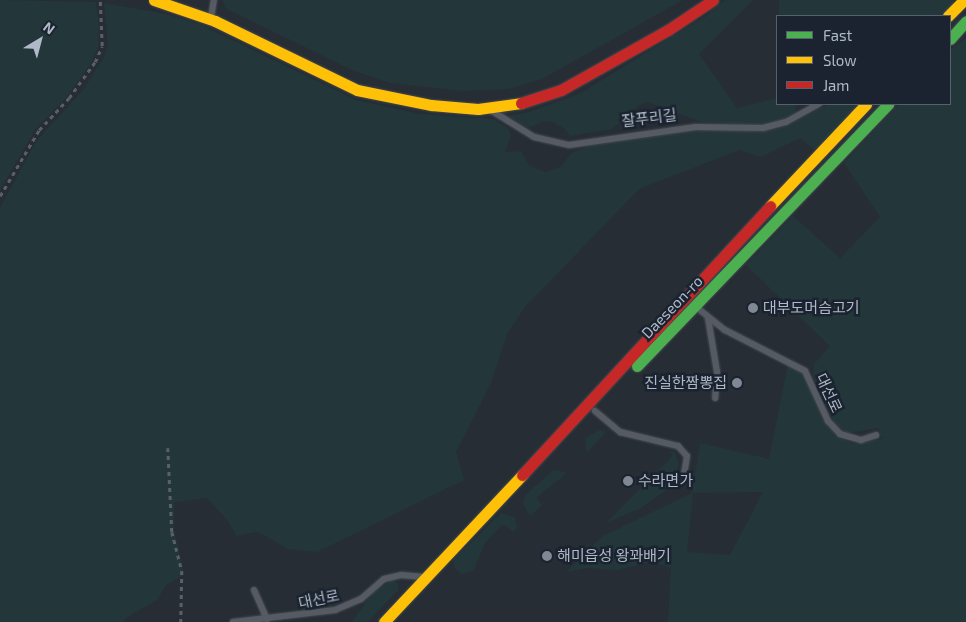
<!DOCTYPE html>
<meta charset="utf-8">
<style>
body{margin:0}
#map{position:relative;width:966px;height:622px;overflow:hidden;background:#262d34;font-family:"Exo 2","Noto Sans KR",sans-serif}
div>[style]{position:absolute}
.green>*{inset:0;background:#23373a;transform-origin:0 0}
.path>*{height:2.5px;margin-top:-1.25px;transform-origin:0;background:repeating-linear-gradient(90deg,#5a6066 0 4px,transparent 0 8px)}
.roads{filter:drop-shadow(0 0 1px #44494f) drop-shadow(0 0 1px #44494f)}
.lane>*{height:6px;margin:-3px;padding:0 3px;transform-origin:3px;border-radius:3px;background:#565b63}
.fast>*{height:11px;margin:-5.5px;padding:0 5.5px;transform-origin:5.5px;border-radius:5.5px;background:#4caf50}
.slow>*{height:11px;margin:-5.5px;padding:0 5.5px;transform-origin:5.5px;border-radius:5.5px;background:#ffc107}
.jam>*{height:11px;margin:-5.5px;padding:0 5.5px;transform-origin:5.5px;border-radius:5.5px;background:#c62828}
.dots>*{width:14px;height:14px;translate:-50% -50%;box-sizing:border-box;border:2px solid #1a232f;border-radius:50%}
span{translate:-50% -50%;white-space:nowrap;text-align:center;line-height:1.15;-webkit-text-stroke:5px #1a232f;paint-order:stroke}
.street-label{font-size:15px;color:#afb9c7}
.poi-label{font-size:15px;color:#afb9c7}
.left{translate:0 -50%;text-align:left}
.right{translate:-100% -50%;text-align:right}
.legend{position:absolute;left:776px;top:15px;width:175px;height:90px;box-sizing:border-box;background:#1a232f;border:1px solid #565f6c;margin:0;padding:6px 9px;list-style:none;font-size:15px;color:#afb9c7}
.legend li{display:flex;align-items:center;gap:10px;height:25px}
.legend b{width:25px;border:1px solid #565f6c}
.north{position:absolute;left:15px;top:15px;width:50px;height:50px;-webkit-text-stroke:4px #1a232f;paint-order:stroke;rotate:37deg;font-size:14px;font-weight:700;line-height:20px;text-align:center;color:#afb9c7}
.north::after{content:'';display:block;margin:auto;width:18px;height:22px;background:#afb9c7;clip-path:polygon(50% 0,100% 100%,50% 72%,0 100%)}
</style>
<div id="map">
<div class="green">
<div style="clip-path:polygon(0 0,96px 2px,99px 27px,98px 47px,92px 62px,65px 99px,37px 127px,0 190px)"></div>
<div style="clip-path:polygon(222px 0,683px 0,542px 79px,509px 89px,463px 91px,390px 83px,354px 71px,227px 9px)"></div>
<div style="clip-path:polygon(725px 0,753px 0,699px 54px,737px 108px,777px 98px,777px 104px,797px 104px,795px 111px,789px 117px,761px 125px,702px 122px,647px 102px,638px 106px,612px 129px,570px 136px,565px 129px,551px 121px,543px 121px,529px 128px,508px 116px,529px 112px,581px 93px,706px 16px)"></div>
<div style="left:779px;top:0;width:174px;height:16px"></div>
<div style="clip-path:polygon(104px 3px,166px 14px,199px 24px,356px 100px,420px 114px,493px 119px,509px 129px,511px 136px,505px 152px,521px 151px,529px 165px,545px 172px,561px 167px,571px 153px,590px 146px,699px 130px,769px 131px,785px 127px,829px 104px,859px 104px,815px 150px,800px 138px,761px 157px,739px 150px,639px 189px,525px 307px,507px 334px,491px 383px,456px 452px,464px 480px,317px 552px,288px 549px,258px 532px,236px 536px,228px 521px,207px 498px,174px 502px,174px 529px,184px 575px,166px 585px,157px 600px,126px 618px,124px 622px,0 622px,0 208px,37px 140px,83px 90px,103px 59px,108px 46px)"></div>
<div style="clip-path:polygon(evenodd,966px 38px,966px 622px,668px 622px,671px 568px,651px 562px,617px 570px,586px 568px,566px 572px,603px 536px,692px 493px,700px 443px,769px 459px,788px 364px,806px 377px,822px 419px,837px 437px,853px 444px,883px 439px,878px 428px,849px 433px,835px 424px,813px 373px,814px 364px,830px 346px,746px 265px,793px 216px,840px 258px,880px 217px,844px 163px,899px 104px,950px 104px,950px 50px,966px 38px,763px 492px,730px 555px,687px 552px,693px 493px,763px 492px)"></div>
<div style="clip-path:polygon(600px 430px,606px 432px,587px 453px,585px 438px)"></div>
<div style="clip-path:polygon(669px 450px,675px 453px,679px 464px,673px 481px,665px 491px,639px 509px,606px 523px,670px 459px,672px 455px)"></div>
<div style="clip-path:polygon(554px 470px,567px 473px,536px 498px,542px 505px,530px 516px,523px 504px,525px 495px)"></div>
<div style="clip-path:polygon(501px 513px,515px 517px,517px 528px,513px 532px,505px 525px,501px 526px,485px 543px,473px 571px,461px 574px,454px 567px,454px 559px)"></div>
<div style="clip-path:polygon(393px 580px,398px 584px,398px 590px,368px 622px,352px 622px,374px 591px)"></div>
</div>
<div class="path">
<div style="left:0;top:196px;width:77px;rotate:-59.4deg"></div>
<div style="left:39px;top:130px;width:44px;rotate:-46.8deg"></div>
<div style="left:69px;top:98px;width:44px;rotate:-54.2deg"></div>
<div style="left:95px;top:62px;width:17px;rotate:-66deg"></div>
<div style="left:102px;top:46px;width:46px;rotate:-92.5deg"></div>
<div style="left:168px;top:448px;width:84px;rotate:87.3deg"></div>
<div style="left:172px;top:532px;width:40px;rotate:75.6deg"></div>
<div style="left:182px;top:571px;width:51px;rotate:91.1deg"></div>
</div>
<div class="roads">
<div class="lane">
<div style="left:211px;top:18px;width:18px;rotate:-81deg"></div>
<div style="left:492px;top:111px;width:49px;rotate:31.8deg"></div>
<div style="left:534px;top:137px;width:36px;rotate:13deg"></div>
<div style="left:569px;top:145px;width:128px;rotate:-8.1deg"></div>
<div style="left:696px;top:127px;width:67px;rotate:0.9deg"></div>
<div style="left:763px;top:128px;width:24px;rotate:-15deg"></div>
<div style="left:786px;top:122px;width:38px;rotate:-29deg"></div>
<div style="left:695px;top:306px;width:38px;rotate:39deg"></div>
<div style="left:725px;top:330px;width:90px;rotate:27.1deg"></div>
<div style="left:805px;top:371px;width:55px;rotate:65.3deg"></div>
<div style="left:828px;top:421px;width:18px;rotate:47deg"></div>
<div style="left:840px;top:434px;width:22px;rotate:16deg"></div>
<div style="left:861px;top:440px;width:16px;rotate:-18deg"></div>
<div style="left:708px;top:318px;width:55px;rotate:80.5deg"></div>
<div style="left:717px;top:372px;width:26px;rotate:94deg"></div>
<div style="left:595px;top:411px;width:33px;rotate:40deg"></div>
<div style="left:620px;top:432px;width:60px;rotate:13.6deg"></div>
<div style="left:678px;top:446px;width:13px;rotate:48deg"></div>
<div style="left:687px;top:456px;width:19px;rotate:99deg"></div>
<div style="left:254px;top:590px;width:32px;rotate:66deg"></div>
<div style="left:233px;top:622px;width:103px;rotate:-6.7deg"></div>
<div style="left:335px;top:610px;width:28px;rotate:-23deg"></div>
<div style="left:361px;top:599px;width:30px;rotate:-41deg"></div>
<div style="left:384px;top:579px;width:17px;rotate:-13deg"></div>
<div style="left:401px;top:575px;width:21px;rotate:5deg"></div>
</div>
<div class="fast">
<div style="left:950px;top:39px;width:24px;rotate:-48deg"></div>
<div style="left:637px;top:366px;width:363px;rotate:-46.2deg"></div>
</div>
<div class="slow">
<div style="left:154px;top:0;width:65px;rotate:19deg"></div>
<div style="left:215px;top:21px;width:158px;rotate:25.9deg"></div>
<div style="left:357px;top:90px;width:76px;rotate:11.5deg"></div>
<div style="left:431px;top:105px;width:47px;rotate:4.9deg"></div>
<div style="left:478px;top:109px;width:43px;rotate:-7.9deg"></div>
<div style="left:948px;top:16px;width:23px;rotate:-45deg"></div>
<div style="left:770px;top:206px;width:140px;rotate:-46.7deg"></div>
<div style="left:384px;top:622px;width:202px;rotate:-46.8deg"></div>
</div>
<div class="jam">
<div style="left:521px;top:103px;width:42px;rotate:-18deg"></div>
<div style="left:561px;top:90px;width:123px;rotate:-29.3deg"></div>
<div style="left:668px;top:30px;width:54px;rotate:-33.7deg"></div>
<div style="left:522px;top:475px;width:366px;rotate:-47.3deg"></div>
</div>
</div>
<div class="dots">
<div style="left:753px;top:308px;background:#7f8894"></div>
<div style="left:737px;top:383px;background:#7f8894"></div>
<div style="left:628px;top:481px;background:#7f8894"></div>
<div style="left:547px;top:556px;background:#7f8894"></div>
</div>
<div class="street-label">
<span style="left:649px;top:118px;rotate:-7deg">잘푸리길</span>
<span style="left:672px;top:307px;rotate:-46deg">Daeseon-ro</span>
<span style="left:829px;top:393px;rotate:65deg">대선로</span>
<span style="left:319px;top:599px;rotate:-12deg">대선로</span>
</div>
<div class="poi-label">
<span class="left" style="left:763px;top:308px">대부도머슴고기</span>
<span class="right" style="left:727px;top:383px">진실한짬뽕집</span>
<span class="left" style="left:638px;top:481px">수라면가</span>
<span class="left" style="left:557px;top:556px">해미읍성 왕꽈배기</span>
</div>
<ul class="legend">
<li><b style="height:6px;background:#4caf50"></b>Fast</li>
<li><b style="height:6px;background:#ffc107"></b>Slow</li>
<li><b style="height:6px;background:#c62828"></b>Jam</li>
</ul>
<div class="north">N</div>
</div>
